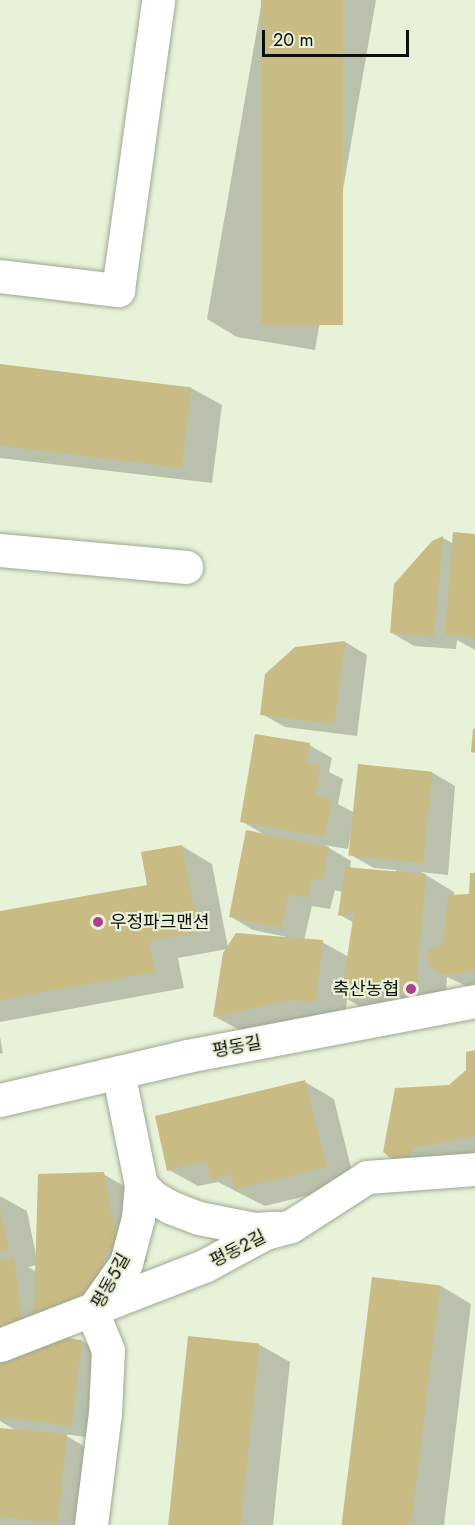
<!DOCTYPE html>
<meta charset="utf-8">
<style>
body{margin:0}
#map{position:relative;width:475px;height:1525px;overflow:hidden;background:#e8f2d9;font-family:Jost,"Noto Sans KR",sans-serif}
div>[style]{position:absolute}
.shadow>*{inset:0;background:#0003}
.building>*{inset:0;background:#c9bb84;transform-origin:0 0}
.roads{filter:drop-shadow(0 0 2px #9fa891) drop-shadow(0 0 2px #9fa891)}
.minor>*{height:33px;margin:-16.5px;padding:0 16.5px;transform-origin:16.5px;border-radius:16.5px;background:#fff}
.dots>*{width:16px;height:16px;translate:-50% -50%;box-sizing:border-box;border:3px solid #e8f2d9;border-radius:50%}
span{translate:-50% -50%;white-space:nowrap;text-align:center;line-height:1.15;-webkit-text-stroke:4.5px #e8f2d9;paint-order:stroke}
.poi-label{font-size:18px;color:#0d0f08}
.left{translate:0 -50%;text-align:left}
.right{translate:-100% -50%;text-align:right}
.street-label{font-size:18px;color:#0d0f08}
.scale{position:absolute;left:262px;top:30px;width:147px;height:27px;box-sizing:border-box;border:3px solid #0d0f08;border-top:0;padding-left:8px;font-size:18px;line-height:21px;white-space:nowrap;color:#0d0f08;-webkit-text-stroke:4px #e8f2d9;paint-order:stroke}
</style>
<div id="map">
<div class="shadow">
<div style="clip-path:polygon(262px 0,376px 0,315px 350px,237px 337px,207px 319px)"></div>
<div style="clip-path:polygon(0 366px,191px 388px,222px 405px,212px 483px,0 458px)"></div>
<div style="clip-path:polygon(475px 536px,475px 650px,457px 640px,456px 649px,414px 646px,392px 633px,433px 542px,443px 538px,454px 544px)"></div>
<div style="clip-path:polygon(345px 642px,367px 655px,357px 736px,285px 727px,262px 714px)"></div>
<div style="clip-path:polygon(evenodd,309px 745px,332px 758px,329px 772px,343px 779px,338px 804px,355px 813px,433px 773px,455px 786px,448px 875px,421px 872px,454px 892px,454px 897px,470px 896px,475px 875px,475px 990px,447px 977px,445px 1006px,372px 1013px,347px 999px,345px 1018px,243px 1032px,214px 1016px,227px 949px,178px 958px,184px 988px,0 1022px,0 913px,149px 886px,182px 846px,212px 864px,228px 948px,287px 939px,287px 937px,253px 930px,231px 917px,265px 835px,241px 821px,309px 745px,351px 833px,353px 833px,351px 855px,374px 868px,396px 870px,396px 873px,350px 869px,351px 861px,324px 845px,348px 849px,351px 833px,309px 745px,335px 890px,343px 892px,340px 915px,354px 923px,349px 957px,322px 942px,304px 940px,312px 906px,330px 909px,335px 890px)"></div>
<div style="clip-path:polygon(0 1037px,3px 1053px,0 1054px)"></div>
<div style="clip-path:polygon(475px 1052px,475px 1158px,434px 1184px,385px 1152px,467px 1071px)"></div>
<div style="clip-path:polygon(305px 1082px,334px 1099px,355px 1184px,265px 1206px,218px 1182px,198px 1186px,169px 1170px)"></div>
<div style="clip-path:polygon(evenodd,103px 1174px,133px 1191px,147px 1261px,135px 1270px,0 1349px,0 1196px,27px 1211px,36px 1255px,103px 1174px,37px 1265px,37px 1272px,28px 1267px,37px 1265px)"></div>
<div style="clip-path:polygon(374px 1279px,441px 1286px,471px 1304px,444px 1525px,343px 1525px)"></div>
<div style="clip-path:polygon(82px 1341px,104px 1354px,95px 1438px,63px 1434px,89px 1449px,82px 1525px,0 1525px,0 1430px,17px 1431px,0 1421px,0 1361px)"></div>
<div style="clip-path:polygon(260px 1345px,290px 1362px,273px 1525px,171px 1525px)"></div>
</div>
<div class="building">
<div style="left:261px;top:0;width:82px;height:325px"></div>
<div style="left:0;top:364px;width:193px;height:81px;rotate:7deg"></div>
<div style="clip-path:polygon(453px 532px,475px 534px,475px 637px,445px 635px)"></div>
<div style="clip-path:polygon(443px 536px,434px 637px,390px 633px,394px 584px,432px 541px)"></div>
<div style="clip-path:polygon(345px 641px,334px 724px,260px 715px,265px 674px,295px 647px)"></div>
<div style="clip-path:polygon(473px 729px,475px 729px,475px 753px,471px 752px)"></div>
<div style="clip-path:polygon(255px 734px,310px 743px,306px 763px,321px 765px,315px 796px,332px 799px,325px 837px,240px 822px)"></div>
<div style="left:358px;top:764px;width:75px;height:92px;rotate:6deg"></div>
<div style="clip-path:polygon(246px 830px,329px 847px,323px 881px,312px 878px,308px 898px,289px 894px,282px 928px,229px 917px)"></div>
<div style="clip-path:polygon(182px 845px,199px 932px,149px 941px,155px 972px,0 1000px,0 911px,147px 885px,141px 852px)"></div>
<div style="clip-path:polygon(345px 867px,426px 874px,416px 989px,341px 998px,354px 912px,338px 916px)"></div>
<div style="clip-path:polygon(470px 873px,475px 873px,475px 970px,450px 975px,438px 973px,428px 964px,429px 949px,443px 944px,448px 895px,469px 894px)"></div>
<div style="clip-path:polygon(236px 933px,323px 940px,316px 1002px,290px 1000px,213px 1017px,223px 953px)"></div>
<div style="clip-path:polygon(475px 1050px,475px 1136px,414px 1148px,404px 1169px,383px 1152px,395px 1088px,449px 1085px,466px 1070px,466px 1052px)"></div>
<div style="clip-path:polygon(305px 1080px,327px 1167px,235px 1190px,231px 1174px,211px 1179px,206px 1161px,167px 1171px,155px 1116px)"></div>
<div style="clip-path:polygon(104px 1172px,118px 1244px,106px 1254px,92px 1297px,34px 1314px,38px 1174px)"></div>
<div style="clip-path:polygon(0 1208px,9px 1249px,0 1251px)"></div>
<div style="clip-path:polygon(14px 1257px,22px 1321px,0 1328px,0 1261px)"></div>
<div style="left:372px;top:1277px;width:69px;height:250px;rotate:7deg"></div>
<div style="left:188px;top:1336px;width:72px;height:190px;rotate:6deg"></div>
<div style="clip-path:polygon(58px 1337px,82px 1340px,72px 1426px,0 1417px,0 1360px)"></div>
<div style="clip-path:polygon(0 1428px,67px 1434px,58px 1523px,0 1517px)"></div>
</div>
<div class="roads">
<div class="minor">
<div style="left:0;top:276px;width:119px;rotate:6.8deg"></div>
<div style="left:118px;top:290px;width:293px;rotate:-82.1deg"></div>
<div style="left:0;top:550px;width:187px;rotate:5.2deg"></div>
<div style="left:0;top:1100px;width:192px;rotate:-13.2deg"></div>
<div style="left:187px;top:1056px;width:293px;rotate:-10.8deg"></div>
<div style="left:141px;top:1185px;width:17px;rotate:45deg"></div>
<div style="left:153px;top:1197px;width:20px;rotate:30deg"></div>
<div style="left:170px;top:1207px;width:31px;rotate:21deg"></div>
<div style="left:199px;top:1218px;width:56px;rotate:11.3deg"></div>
<div style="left:254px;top:1229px;width:22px;rotate:-3deg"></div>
<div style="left:0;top:1345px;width:219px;rotate:-21.2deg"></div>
<div style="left:204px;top:1266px;width:69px;rotate:-28.4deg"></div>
<div style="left:265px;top:1233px;width:27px;rotate:-15deg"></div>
<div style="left:291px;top:1226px;width:90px;rotate:-32.8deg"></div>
<div style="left:367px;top:1177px;width:108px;rotate:-4.2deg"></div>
<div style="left:91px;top:1525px;width:113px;rotate:-82.9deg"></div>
<div style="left:105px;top:1413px;width:63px;rotate:-87.3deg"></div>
<div style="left:108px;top:1350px;width:42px;rotate:-112.3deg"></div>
<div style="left:92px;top:1311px;width:59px;rotate:-54.7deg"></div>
<div style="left:126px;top:1263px;width:47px;rotate:-75.1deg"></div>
<div style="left:138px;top:1218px;width:33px;rotate:-85deg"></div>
<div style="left:141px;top:1185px;width:115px;rotate:-101.5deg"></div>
</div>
</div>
<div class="dots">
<div style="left:98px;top:922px;background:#b43c90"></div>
<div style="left:411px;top:989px;background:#b43c90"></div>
</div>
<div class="poi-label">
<span class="left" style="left:110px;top:922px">우정파크맨션</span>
<span class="right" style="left:399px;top:989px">축산농협</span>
</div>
<div class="street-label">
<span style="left:237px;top:1047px;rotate:-11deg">평동길</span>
<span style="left:238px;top:1249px;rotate:-27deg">평동2길</span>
<span style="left:111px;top:1281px;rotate:-61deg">평동5길</span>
</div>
<div class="scale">20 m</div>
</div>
